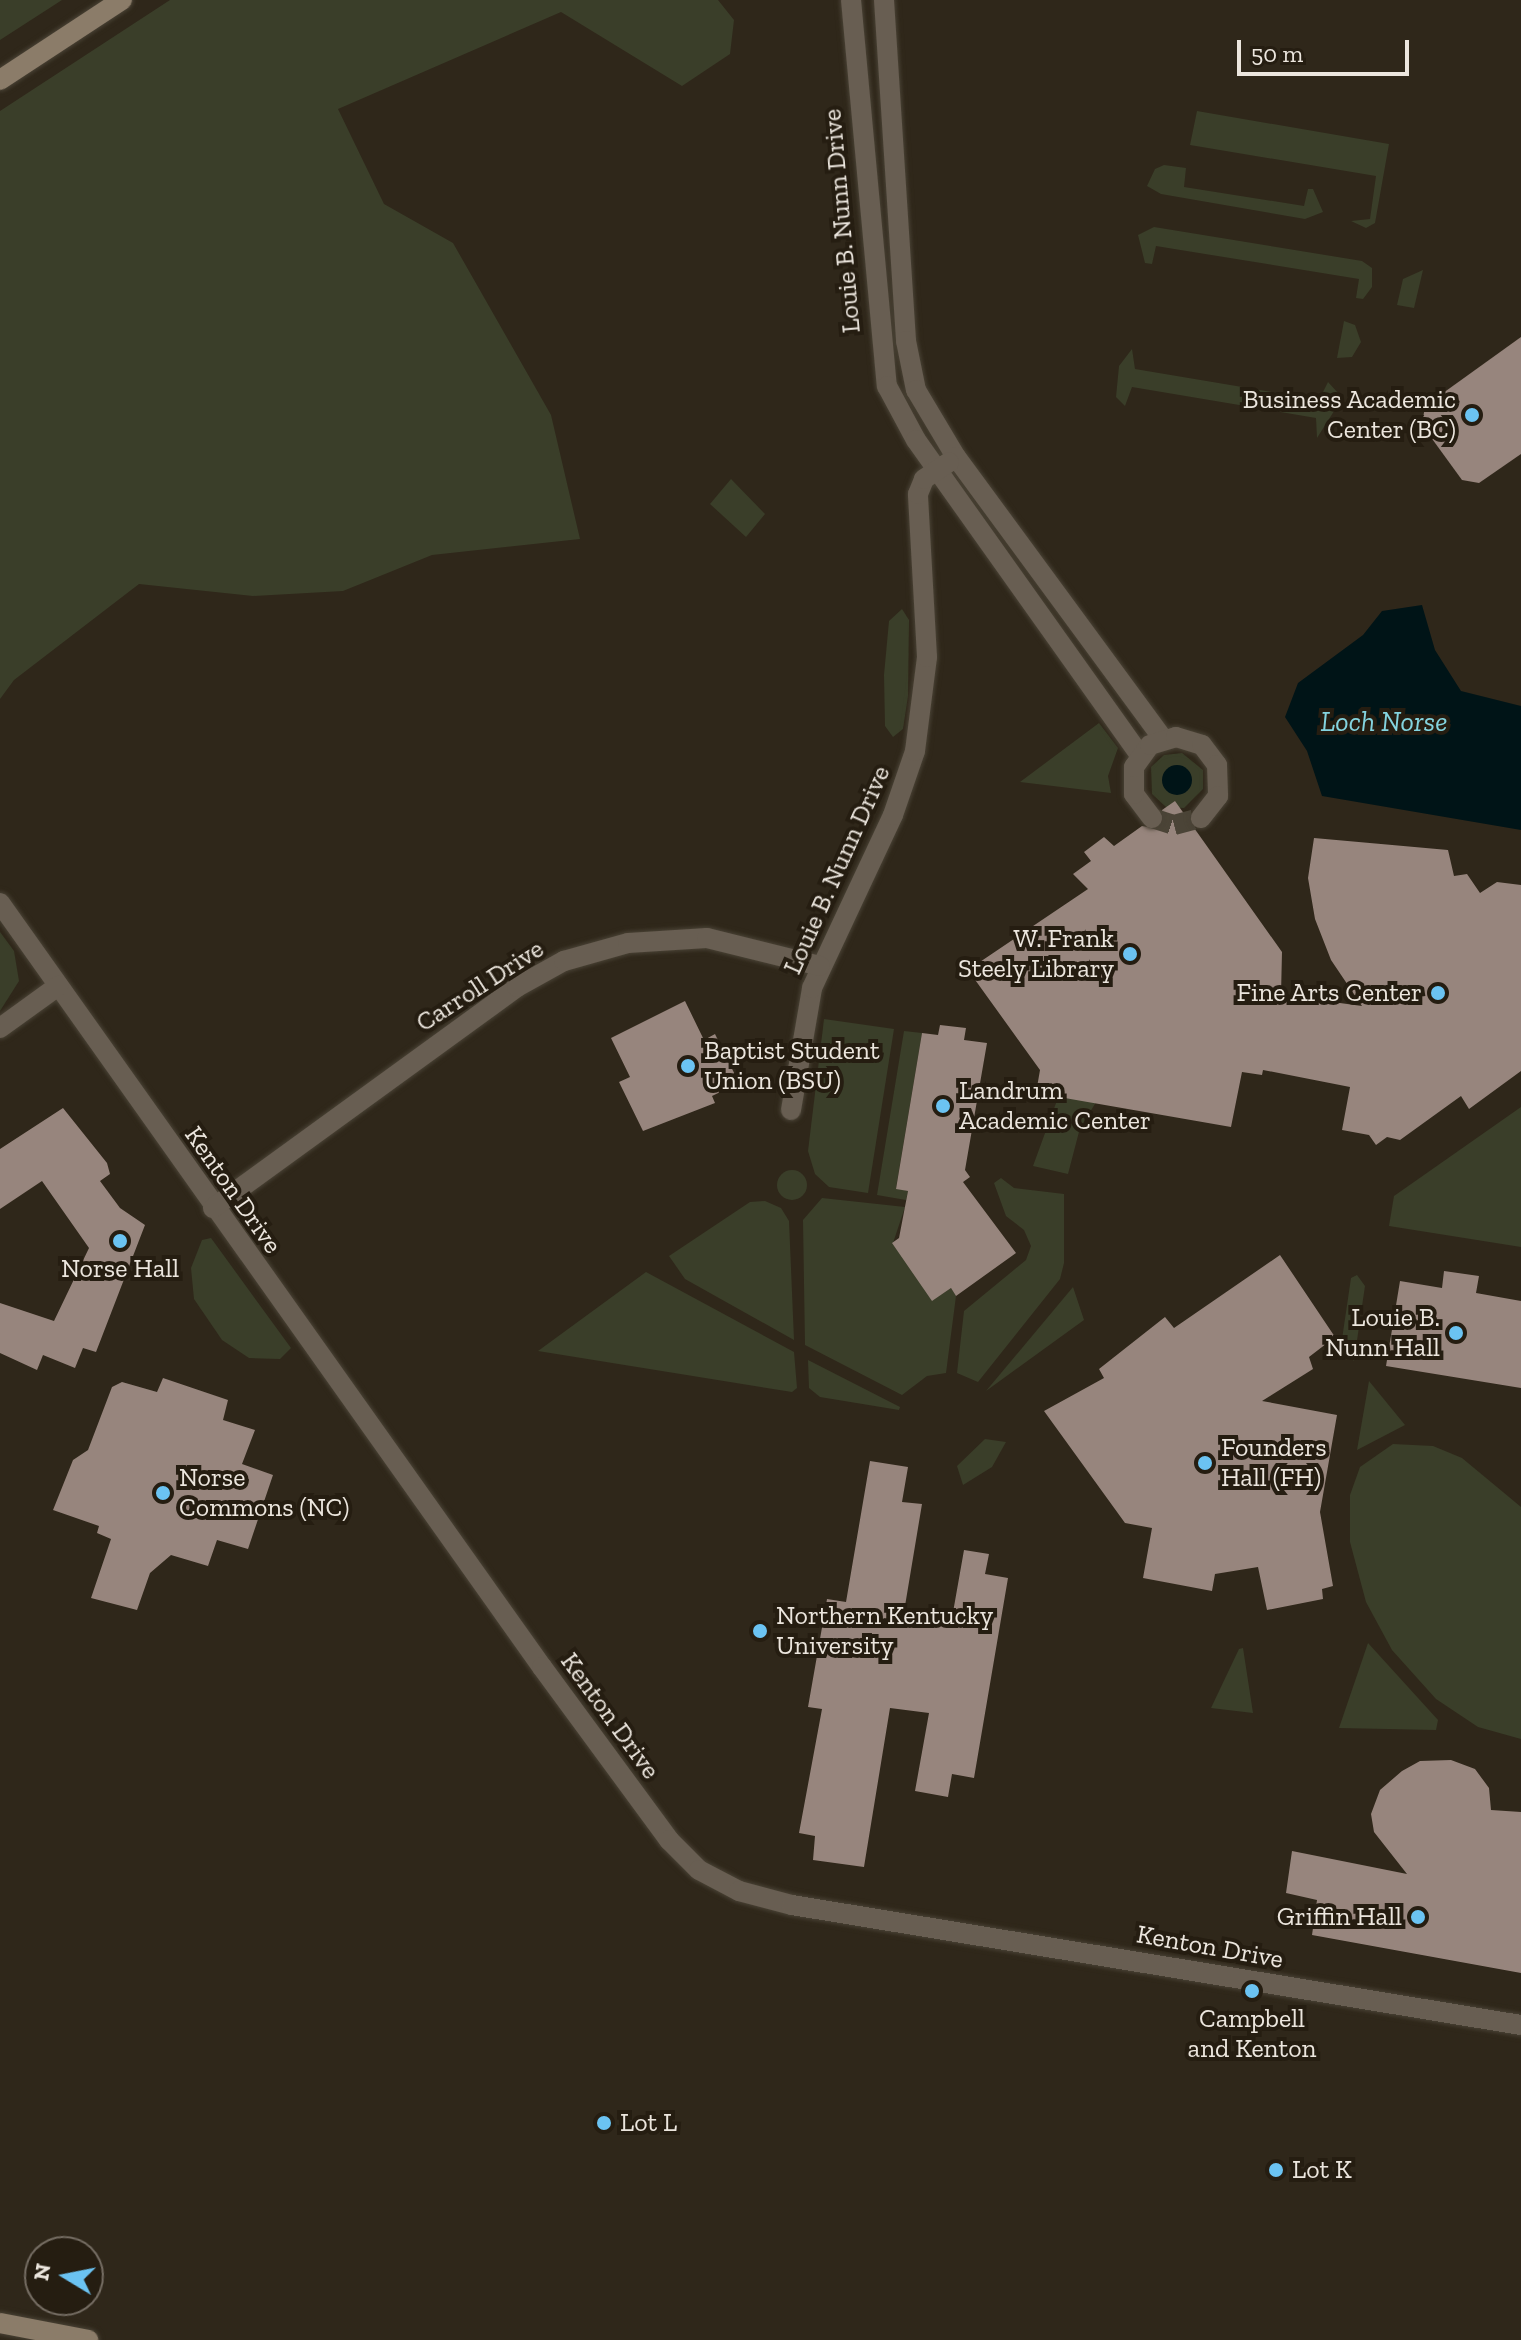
<!DOCTYPE html>
<style>
body{margin:0}
#map{position:relative;width:1521px;height:2340px;overflow:hidden;background:#2f271a;font-family:"Zilla Slab",serif}
div>[style]{position:absolute}
.green>*{inset:0;background:#3a3e29}
.round{border-radius:50%}
.water>*{inset:0;background:#001417}
.building>*{inset:0;background:#97857d}
.street-tunnel>*{height:20px;margin-top:-10px;transform-origin:0;background:repeating-linear-gradient(90deg,#4b4437 0 20px,transparent 0 30px)}
.roads{filter:drop-shadow(0 0 2px #494235) drop-shadow(0 0 2px #494235)}
.street>*{height:20px;margin:-10px;padding:0 10px;transform-origin:10px;border-radius:10px;background:#685e52}
.secondary>*{height:20px;margin:-10px;padding:0 10px;transform-origin:10px;border-radius:10px;background:#8b7c69}
.dots>*{width:22px;height:22px;translate:-50% -50%;box-sizing:border-box;border:4px solid #251d11;border-radius:50%}
span{translate:-50% -50%;white-space:nowrap;text-align:center;line-height:1.15;-webkit-text-stroke:8px #251d11;paint-order:stroke}
.street-label{font-size:26px;color:#ece6de}
.poi-label{font-size:26px;color:#ece6de}
.right{translate:-100% -50%;text-align:right}
.left{translate:0 -50%;text-align:left}
.water-label{font-size:28px;color:#84d4df;font-style:italic}
.north{position:absolute;left:24px;top:2236px;width:80px;height:80px;box-sizing:border-box;background:#251d11;border:2px solid #756d63;border-radius:50%;rotate:280deg;font-size:22px;font-weight:700;line-height:32px;text-align:center;color:#ece6de}
.north::after{content:'';display:block;margin:auto;width:28px;height:36px;background:#6bc3f2;clip-path:polygon(50% 0,100% 100%,50% 72%,0 100%)}
.scale{position:absolute;left:1237px;top:40px;width:172px;height:36px;box-sizing:border-box;border:4px solid #ece6de;border-top:0;padding-left:10px;font-size:24px;line-height:28px;white-space:nowrap;color:#ece6de;-webkit-text-stroke:6px #251d11;paint-order:stroke}
</style>
<div id="map">
<div class="green">
<div style="clip-path:polygon(0 0,62px 0,0 40px)"></div>
<div style="clip-path:polygon(170px 0,718px 0,734px 20px,730px 54px,682px 86px,561px 12px,338px 109px,384px 204px,453px 243px,551px 415px,580px 539px,432px 555px,343px 591px,253px 596px,139px 584px,14px 680px,0 699px,0 111px)"></div>
<div style="clip-path:polygon(1197px 111px,1389px 144px,1375px 223px,1366px 228px,1351px 221px,1370px 219px,1376px 176px,1190px 145px)"></div>
<div style="clip-path:polygon(1164px 165px,1186px 168px,1184px 187px,1304px 206px,1308px 189px,1313px 189px,1323px 212px,1305px 219px,1161px 194px,1147px 186px,1155px 169px)"></div>
<div style="clip-path:polygon(1154px 227px,1362px 261px,1372px 268px,1372px 287px,1363px 299px,1356px 298px,1359px 279px,1156px 246px,1152px 264px,1145px 263px,1138px 235px)"></div>
<div style="clip-path:polygon(1423px 270px,1414px 308px,1397px 305px,1403px 279px)"></div>
<div style="clip-path:polygon(1344px 321px,1355px 325px,1361px 342px,1352px 357px,1337px 358px)"></div>
<div style="clip-path:polygon(1132px 349px,1135px 369px,1319px 400px,1328px 382px,1339px 394px,1336px 408px,1317px 438px,1316px 418px,1132px 387px,1125px 406px,1116px 397px,1119px 366px)"></div>
<div style="clip-path:polygon(731px 479px,765px 514px,746px 537px,710px 504px)"></div>
<div style="clip-path:polygon(902px 609px,909px 620px,908px 696px,903px 729px,893px 737px,885px 726px,884px 675px,889px 621px)"></div>
<div style="clip-path:polygon(1099px 723px,1118px 748px,1108px 776px,1111px 793px,1020px 782px)"></div>
<div style="clip-path:polygon(1182px 753px,1203px 770px,1203px 789px,1184px 808px,1166px 807px,1152px 794px,1151px 767px,1164px 755px)"></div>
<div style="clip-path:polygon(0 932px,14px 951px,19px 981px,0 1011px)"></div>
<div style="clip-path:polygon(824px 1019px,894px 1029px,868px 1193px,829px 1187px,815px 1174px,808px 1151px)"></div>
<div style="clip-path:polygon(904px 1031px,922px 1033px,896px 1188px,908px 1191px,906px 1200px,877px 1195px)"></div>
<div style="clip-path:polygon(1108px 1083px,1080px 1128px,1068px 1174px,1033px 1166px,1063px 1084px)"></div>
<div style="clip-path:polygon(1521px 1107px,1521px 1247px,1389px 1226px,1394px 1196px)"></div>
<div class="round" style="left:777px;top:1170px;width:30px;height:30px"></div>
<div style="clip-path:polygon(1001px 1178px,1014px 1188px,1064px 1194px,1064px 1263px,1060px 1279px,978px 1382px,957px 1373px,964px 1311px,1026px 1260px,1031px 1246px,1024px 1230px,1006px 1216px,994px 1183px)"></div>
<div style="clip-path:polygon(822px 1198px,905px 1207px,893px 1243px,933px 1300px,951px 1288px,956px 1296px,946px 1373px,927px 1376px,902px 1395px,805px 1345px,803px 1220px)"></div>
<div style="clip-path:polygon(765px 1201px,781px 1208px,789px 1221px,794px 1340px,685px 1279px,669px 1256px,750px 1202px)"></div>
<div style="clip-path:polygon(211px 1238px,291px 1348px,280px 1359px,249px 1358px,222px 1340px,194px 1299px,191px 1268px,202px 1240px)"></div>
<div style="clip-path:polygon(646px 1272px,794px 1352px,797px 1388px,792px 1392px,538px 1351px)"></div>
<div style="clip-path:polygon(1357px 1275px,1365px 1286px,1354px 1361px,1341px 1346px,1351px 1278px)"></div>
<div style="clip-path:polygon(1073px 1287px,1084px 1320px,986px 1391px)"></div>
<div style="clip-path:polygon(808px 1360px,900px 1407px,899px 1410px,820px 1397px,809px 1388px)"></div>
<div style="clip-path:polygon(1369px 1381px,1405px 1425px,1357px 1450px)"></div>
<div style="clip-path:polygon(985px 1439px,1006px 1442px,992px 1467px,963px 1485px,957px 1466px)"></div>
<div style="clip-path:polygon(1393px 1444px,1433px 1446px,1462px 1458px,1521px 1507px,1521px 1739px,1478px 1727px,1436px 1699px,1392px 1650px,1366px 1602px,1350px 1542px,1350px 1495px,1360px 1467px)"></div>
<div style="clip-path:polygon(1368px 1643px,1438px 1720px,1436px 1730px,1339px 1728px)"></div>
<div style="clip-path:polygon(1243px 1648px,1253px 1713px,1211px 1708px,1239px 1649px)"></div>
</div>
<div class="water">
<div style="clip-path:polygon(1422px 605px,1435px 650px,1461px 691px,1521px 706px,1521px 830px,1322px 796px,1307px 751px,1285px 717px,1298px 683px,1363px 635px,1382px 611px)"></div>
<div class="round" style="left:1162px;top:765px;width:30px;height:30px"></div>
</div>
<div class="building">
<div style="clip-path:polygon(1521px 337px,1521px 454px,1479px 483px,1462px 480px,1422px 425px,1425px 406px)"></div>
<div style="clip-path:polygon(1175px 801px,1282px 952px,1281px 995px,1362px 1006px,1331px 960px,1315px 919px,1308px 878px,1314px 838px,1448px 850px,1454px 876px,1467px 874px,1480px 893px,1497px 882px,1521px 885px,1521px 1071px,1469px 1109px,1461px 1096px,1400px 1140px,1387px 1137px,1376px 1145px,1369px 1135px,1342px 1130px,1350px 1087px,1263px 1070px,1262px 1075px,1242px 1072px,1231px 1127px,1036px 1093px,1040px 1070px,968px 970px,1088px 889px,1073px 874px,1091px 861px,1084px 852px,1104px 837px,1114px 846px,1142px 826px,1159px 829px,1162px 810px)"></div>
<div style="clip-path:polygon(685px 1001px,704px 1040px,715px 1034px,739px 1083px,712px 1096px,715px 1103px,643px 1131px,619px 1082px,630px 1077px,611px 1038px)"></div>
<div style="clip-path:polygon(940px 1025px,966px 1028px,964px 1040px,987px 1043px,965px 1170px,970px 1177px,963px 1182px,1016px 1253px,956px 1296px,951px 1288px,932px 1301px,892px 1243px,899px 1238px,908px 1191px,896px 1189px,922px 1033px,938px 1035px)"></div>
<div style="clip-path:polygon(63px 1108px,107px 1163px,110px 1174px,100px 1181px,120px 1208px,145px 1225px,96px 1352px,83px 1348px,75px 1368px,43px 1355px,37px 1370px,0 1353px,0 1303px,54px 1321px,89px 1248px,42px 1181px,0 1209px,0 1149px)"></div>
<div style="clip-path:polygon(1280px 1255px,1335px 1337px,1309px 1357px,1313px 1369px,1262px 1401px,1337px 1415px,1320px 1512px,1333px 1586px,1322px 1589px,1323px 1599px,1267px 1610px,1258px 1567px,1215px 1574px,1212px 1591px,1143px 1578px,1152px 1528px,1125px 1523px,1044px 1411px,1104px 1378px,1099px 1369px,1165px 1317px,1174px 1328px)"></div>
<div style="clip-path:polygon(1444px 1271px,1479px 1276px,1476px 1293px,1521px 1301px,1521px 1388px,1386px 1366px,1400px 1281px,1442px 1288px)"></div>
<div style="clip-path:polygon(163px 1378px,228px 1400px,223px 1420px,255px 1430px,242px 1464px,273px 1475px,248px 1549px,217px 1540px,208px 1566px,171px 1555px,150px 1573px,137px 1610px,91px 1598px,111px 1539px,97px 1533px,99px 1526px,53px 1510px,73px 1460px,88px 1450px,112px 1387px,122px 1382px,157px 1392px)"></div>
<div style="clip-path:polygon(870px 1461px,908px 1467px,902px 1502px,922px 1504px,904px 1612px,952px 1618px,964px 1550px,989px 1554px,985px 1574px,1008px 1578px,974px 1778px,952px 1774px,948px 1797px,915px 1791px,929px 1713px,890px 1708px,864px 1867px,813px 1860px,815px 1836px,799px 1833px,822px 1709px,808px 1707px,827px 1599px,846px 1602px)"></div>
<div style="clip-path:polygon(1451px 1760px,1475px 1769px,1489px 1788px,1491px 1810px,1521px 1812px,1521px 1973px,1312px 1935px,1317px 1900px,1286px 1893px,1292px 1851px,1407px 1874px,1374px 1832px,1371px 1814px,1380px 1790px,1402px 1771px,1420px 1761px)"></div>
</div>
<div class="street-tunnel">
<div style="left:1152px;top:818px;width:23px;rotate:18deg"></div>
<div style="left:1174px;top:825px;width:28px;rotate:-15deg"></div>
</div>
<div class="roads">
<div class="street">
<div style="left:851px;top:0;width:388px;rotate:84.7deg"></div>
<div style="left:887px;top:386px;width:61px;rotate:61.8deg"></div>
<div style="left:916px;top:440px;width:387px;rotate:54.6deg"></div>
<div style="left:884px;top:0;width:342px;rotate:86.3deg"></div>
<div style="left:906px;top:341px;width:50px;rotate:78.5deg"></div>
<div style="left:916px;top:390px;width:78px;rotate:59.2deg"></div>
<div style="left:956px;top:457px;width:350px;rotate:53.7deg"></div>
<div style="left:1152px;top:818px;width:30px;rotate:-127deg"></div>
<div style="left:1134px;top:794px;width:27px;rotate:-90deg"></div>
<div style="left:1134px;top:767px;width:27px;rotate:-54deg"></div>
<div style="left:1150px;top:745px;width:27px;rotate:-17deg"></div>
<div style="left:1176px;top:737px;width:27px;rotate:17deg"></div>
<div style="left:1202px;top:745px;width:25px;rotate:53deg"></div>
<div style="left:1217px;top:765px;width:31px;rotate:88deg"></div>
<div style="left:1218px;top:796px;width:28px;rotate:128deg"></div>
<div style="left:0;top:903px;width:937px;rotate:54.65deg"></div>
<div style="left:542px;top:1667px;width:215px;rotate:53.7deg"></div>
<div style="left:669px;top:1840px;width:42px;rotate:45deg"></div>
<div style="left:699px;top:1870px;width:45px;rotate:27.7deg"></div>
<div style="left:739px;top:1891px;width:55px;rotate:14.8deg"></div>
<div style="left:792px;top:1905px;width:739px;rotate:9.35deg"></div>
<div style="left:0;top:1028px;width:72px;rotate:-35.9deg"></div>
<div style="left:791px;top:1110px;width:124px;rotate:-80.2deg"></div>
<div style="left:812px;top:988px;width:191px;rotate:-64.9deg"></div>
<div style="left:893px;top:815px;width:68px;rotate:-71deg"></div>
<div style="left:915px;top:751px;width:95px;rotate:-82.7deg"></div>
<div style="left:927px;top:657px;width:163px;rotate:-93.2deg"></div>
<div style="left:918px;top:494px;width:16px;rotate:-68deg"></div>
<div style="left:924px;top:479px;width:30px;rotate:-34deg"></div>
<div style="left:213px;top:1208px;width:376px;rotate:-36deg"></div>
<div style="left:517px;top:987px;width:54px;rotate:-29deg"></div>
<div style="left:564px;top:961px;width:66px;rotate:-15.7deg"></div>
<div style="left:628px;top:943px;width:79px;rotate:-3.6deg"></div>
<div style="left:707px;top:938px;width:116px;rotate:13.9deg"></div>
</div>
<div class="secondary">
<div style="left:0;top:80px;width:146px;rotate:-33.3deg"></div>
<div style="left:0;top:2323px;width:90px;rotate:10.9deg"></div>
</div>
</div>
<div class="dots">
<div style="left:1472px;top:415px;background:#6bc3f2"></div>
<div style="left:1130px;top:954px;background:#6bc3f2"></div>
<div style="left:1438px;top:993px;background:#6bc3f2"></div>
<div style="left:688px;top:1066px;background:#6bc3f2"></div>
<div style="left:943px;top:1106px;background:#6bc3f2"></div>
<div style="left:120px;top:1241px;background:#6bc3f2"></div>
<div style="left:1456px;top:1333px;background:#6bc3f2"></div>
<div style="left:1205px;top:1463px;background:#6bc3f2"></div>
<div style="left:163px;top:1493px;background:#6bc3f2"></div>
<div style="left:760px;top:1631px;background:#6bc3f2"></div>
<div style="left:1418px;top:1917px;background:#6bc3f2"></div>
<div style="left:1252px;top:1991px;background:#6bc3f2"></div>
<div style="left:604px;top:2123px;background:#6bc3f2"></div>
<div style="left:1276px;top:2170px;background:#6bc3f2"></div>
</div>
<div class="street-label">
<span style="left:842px;top:221px;rotate:-95deg">Louie B. Nunn Drive</span>
<span style="left:837px;top:870px;rotate:-66deg">Louie B. Nunn Drive</span>
<span style="left:480px;top:986px;rotate:-33deg">Carroll Drive</span>
<span style="left:233px;top:1190px;rotate:55deg">Kenton Drive</span>
<span style="left:610px;top:1716px;rotate:54deg">Kenton Drive</span>
<span style="left:1210px;top:1947px;rotate:10deg">Kenton Drive</span>
</div>
<div class="poi-label">
<span class="right" style="left:1456px;top:415px">Business Academic<br>Center (BC)</span>
<span class="right" style="left:1114px;top:954px">W. Frank<br>Steely Library</span>
<span class="right" style="left:1422px;top:993px">Fine Arts Center</span>
<span class="left" style="left:704px;top:1066px">Baptist Student<br>Union (BSU)</span>
<span class="left" style="left:959px;top:1106px">Landrum<br>Academic Center</span>
<span style="left:120px;top:1269px">Norse Hall</span>
<span class="right" style="left:1440px;top:1333px">Louie B.<br>Nunn Hall</span>
<span class="left" style="left:1221px;top:1463px">Founders<br>Hall (FH)</span>
<span class="left" style="left:179px;top:1493px">Norse<br>Commons (NC)</span>
<span class="left" style="left:776px;top:1631px">Northern Kentucky<br>University</span>
<span class="right" style="left:1402px;top:1917px">Griffin Hall</span>
<span style="left:1252px;top:2034px">Campbell<br>and Kenton</span>
<span class="left" style="left:620px;top:2123px">Lot L</span>
<span class="left" style="left:1292px;top:2170px">Lot K</span>
</div>
<div class="water-label">
<span style="left:1384px;top:722px">Loch Norse</span>
</div>
<div class="north">N</div>
<div class="scale">50 m</div>
</div>
